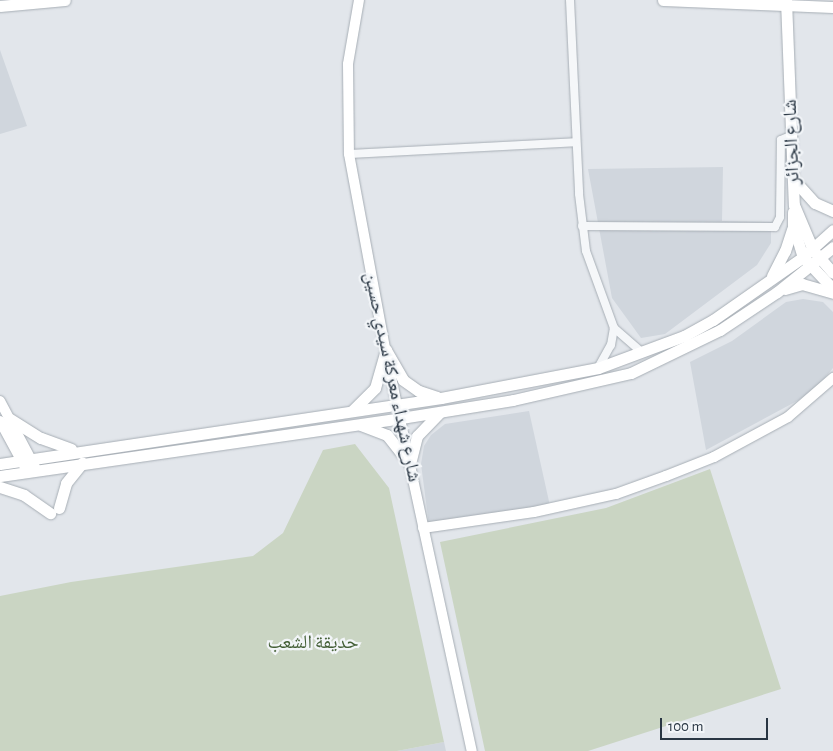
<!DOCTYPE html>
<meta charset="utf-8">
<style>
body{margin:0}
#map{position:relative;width:833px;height:751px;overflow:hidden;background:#e2e6eb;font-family:"Alegreya Sans","Noto Naskh Arabic",sans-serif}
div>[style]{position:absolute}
.built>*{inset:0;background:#d0d6dd}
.green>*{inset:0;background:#cad5c3}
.roads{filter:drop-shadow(0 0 1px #a7aeb5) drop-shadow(0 0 1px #a7aeb5)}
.street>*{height:8px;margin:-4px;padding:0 4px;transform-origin:4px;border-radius:4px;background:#f5f7f9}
.secondary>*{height:10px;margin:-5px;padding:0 5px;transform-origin:5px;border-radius:5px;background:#fff}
.primary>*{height:11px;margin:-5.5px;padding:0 5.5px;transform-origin:5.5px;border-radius:5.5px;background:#fff}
span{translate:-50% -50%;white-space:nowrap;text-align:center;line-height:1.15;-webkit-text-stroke:4.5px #f2f5f8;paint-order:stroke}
.street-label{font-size:19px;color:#293643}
.park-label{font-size:19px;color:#435f36}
.scale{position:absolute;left:660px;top:718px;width:108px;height:22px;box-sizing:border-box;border:2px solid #293643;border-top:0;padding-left:6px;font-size:15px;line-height:18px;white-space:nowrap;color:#293643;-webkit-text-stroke:4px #f2f5f8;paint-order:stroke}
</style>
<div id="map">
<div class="built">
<div style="clip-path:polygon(0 50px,27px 126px,0 134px)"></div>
<div style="clip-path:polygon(723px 167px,722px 221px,771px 222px,771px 243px,757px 265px,665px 334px,641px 338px,612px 298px,588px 169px)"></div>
<div style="clip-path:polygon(803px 299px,823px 302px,833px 312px,833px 368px,817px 387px,797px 401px,706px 450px,690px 362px,732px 341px,786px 302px)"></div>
<div style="clip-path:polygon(529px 411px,550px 506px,429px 525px,421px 464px,424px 446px,431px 435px,445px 424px)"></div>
<div style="clip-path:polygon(444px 742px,446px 751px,397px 751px)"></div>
</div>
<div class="green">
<div style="clip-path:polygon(355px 444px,389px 488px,444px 742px,397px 751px,0 751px,0 596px,71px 582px,253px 556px,283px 533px,323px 450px)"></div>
<div style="clip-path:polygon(710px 469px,781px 689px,588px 751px,485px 751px,440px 542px,606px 508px)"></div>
</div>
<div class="roads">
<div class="street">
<div style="left:570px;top:0;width:194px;rotate:87.3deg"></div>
<div style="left:579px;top:194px;width:57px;rotate:83deg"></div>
<div style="left:586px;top:251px;width:82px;rotate:70deg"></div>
<div style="left:614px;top:328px;width:38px;rotate:41deg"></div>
<div style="left:349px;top:154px;width:227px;rotate:-3deg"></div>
<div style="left:582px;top:226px;width:193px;rotate:0.3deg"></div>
<div style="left:775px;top:227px;width:11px;rotate:-63deg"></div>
<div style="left:780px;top:217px;width:77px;rotate:-89.3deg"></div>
<div style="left:781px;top:140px;width:13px;rotate:-23deg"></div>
<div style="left:598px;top:368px;width:26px;rotate:-61deg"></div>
<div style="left:611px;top:345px;width:17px;rotate:-80deg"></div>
</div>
<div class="secondary">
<div style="left:359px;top:0;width:65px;rotate:99.8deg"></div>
<div style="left:348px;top:64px;width:90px;rotate:89.4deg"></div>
<div style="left:349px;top:154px;width:208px;rotate:79.5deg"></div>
<div style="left:387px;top:359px;width:401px;rotate:77.8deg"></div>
<div style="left:0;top:401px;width:77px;rotate:62.1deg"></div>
<div style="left:0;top:421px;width:57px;rotate:61.6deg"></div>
<div style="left:423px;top:528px;width:112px;rotate:-8.2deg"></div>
<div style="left:534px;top:512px;width:84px;rotate:-12.4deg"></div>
<div style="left:616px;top:494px;width:53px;rotate:-19.8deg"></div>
<div style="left:666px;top:476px;width:52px;rotate:-21.6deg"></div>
<div style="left:714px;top:457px;width:84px;rotate:-28.4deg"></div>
<div style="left:788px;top:417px;width:60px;rotate:-40.9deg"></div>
</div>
<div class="primary">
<div style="left:663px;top:0;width:170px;rotate:2.4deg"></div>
<div style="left:786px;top:0;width:205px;rotate:87.8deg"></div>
<div style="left:794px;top:205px;width:49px;rotate:67.1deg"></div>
<div style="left:813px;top:250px;width:30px;rotate:49deg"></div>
<div style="left:0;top:6px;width:65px;rotate:-5.3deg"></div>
<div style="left:794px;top:180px;width:31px;rotate:48deg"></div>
<div style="left:815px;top:203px;width:20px;rotate:24deg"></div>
<div style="left:793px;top:212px;width:13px;rotate:90deg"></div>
<div style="left:793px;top:225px;width:34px;rotate:73deg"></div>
<div style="left:803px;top:257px;width:44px;rotate:46.8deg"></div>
<div style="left:772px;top:276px;width:28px;rotate:-63deg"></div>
<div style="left:785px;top:251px;width:23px;rotate:-72deg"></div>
<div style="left:785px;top:289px;width:18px;rotate:-16deg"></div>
<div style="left:802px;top:284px;width:32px;rotate:16deg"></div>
<div style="left:386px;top:350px;width:34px;rotate:60deg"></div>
<div style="left:403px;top:380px;width:19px;rotate:35deg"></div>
<div style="left:419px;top:391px;width:19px;rotate:18deg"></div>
<div style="left:353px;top:410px;width:31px;rotate:-45deg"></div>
<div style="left:375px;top:388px;width:40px;rotate:-74deg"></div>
<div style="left:10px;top:419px;width:36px;rotate:32deg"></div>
<div style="left:41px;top:438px;width:32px;rotate:20deg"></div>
<div style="left:361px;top:425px;width:28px;rotate:21deg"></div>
<div style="left:387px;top:435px;width:37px;rotate:52deg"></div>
<div style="left:0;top:464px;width:446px;rotate:-8.5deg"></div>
<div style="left:441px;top:398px;width:160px;rotate:-10.8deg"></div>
<div style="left:598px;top:368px;width:92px;rotate:-20.4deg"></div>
<div style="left:684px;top:336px;width:33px;rotate:-29deg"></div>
<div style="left:713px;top:320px;width:110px;rotate:-35deg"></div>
<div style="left:803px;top:257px;width:40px;rotate:-42deg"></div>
<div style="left:410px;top:464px;width:29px;rotate:-76deg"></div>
<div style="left:417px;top:436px;width:32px;rotate:-46deg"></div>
<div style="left:0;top:476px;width:405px;rotate:-8.2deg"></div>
<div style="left:401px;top:418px;width:113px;rotate:-9.1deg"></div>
<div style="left:513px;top:400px;width:121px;rotate:-12.9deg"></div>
<div style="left:631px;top:373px;width:99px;rotate:-25.8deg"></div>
<div style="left:720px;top:330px;width:69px;rotate:-33.7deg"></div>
<div style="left:777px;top:292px;width:72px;rotate:-38.8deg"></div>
<div style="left:0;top:487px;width:25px;rotate:18deg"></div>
<div style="left:24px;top:495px;width:32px;rotate:35deg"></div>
<div style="left:59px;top:508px;width:26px;rotate:-74deg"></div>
<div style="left:66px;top:483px;width:26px;rotate:-51deg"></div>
</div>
</div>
<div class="street-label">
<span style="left:792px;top:142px;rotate:-92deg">شارع الجزائر</span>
<span style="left:392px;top:377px;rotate:78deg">شارع شهداء معركة سيدي حسين</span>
</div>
<div class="park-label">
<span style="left:313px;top:643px">حديقة الشعب</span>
</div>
<div class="scale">100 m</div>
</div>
